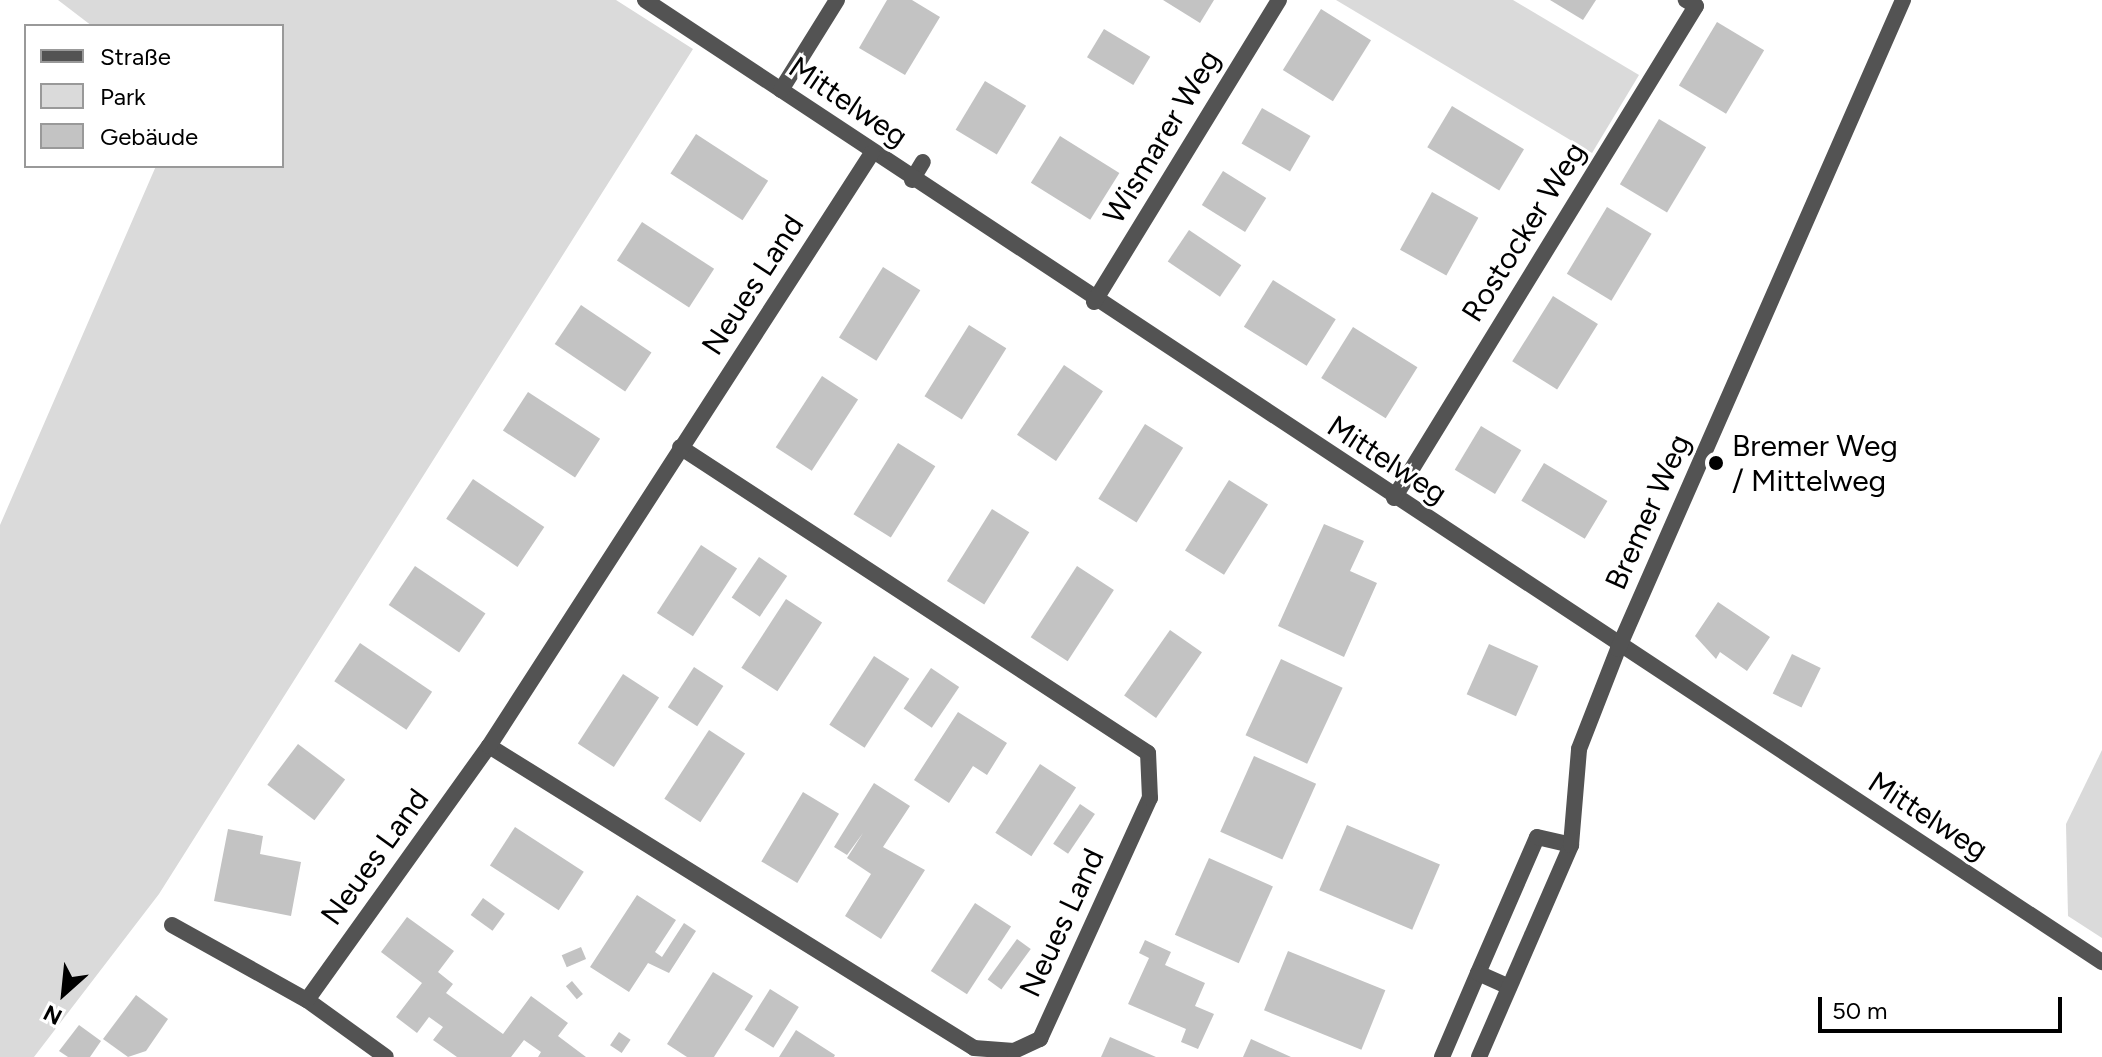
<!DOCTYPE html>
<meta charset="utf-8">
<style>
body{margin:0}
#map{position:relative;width:2102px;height:1057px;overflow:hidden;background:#fff;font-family:Figtree,sans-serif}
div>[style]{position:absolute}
.green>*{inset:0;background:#dadada}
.building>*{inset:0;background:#c3c3c3;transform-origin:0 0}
.lane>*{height:16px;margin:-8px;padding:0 8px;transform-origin:8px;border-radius:8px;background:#535353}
.street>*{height:16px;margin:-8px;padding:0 8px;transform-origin:8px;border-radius:8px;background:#535353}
.dots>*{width:22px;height:22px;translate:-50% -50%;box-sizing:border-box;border:4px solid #fff;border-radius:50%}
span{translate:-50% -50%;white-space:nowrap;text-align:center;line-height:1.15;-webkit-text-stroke:6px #fff;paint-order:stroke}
.street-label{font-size:30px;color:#000}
.poi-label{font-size:30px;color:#000}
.left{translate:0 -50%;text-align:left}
.legend{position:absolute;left:24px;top:24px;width:260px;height:144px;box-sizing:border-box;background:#fff;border:2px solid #999;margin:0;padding:10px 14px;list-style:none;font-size:24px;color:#000}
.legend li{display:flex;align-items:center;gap:16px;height:40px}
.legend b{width:40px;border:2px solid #999}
.north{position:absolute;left:24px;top:953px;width:80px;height:80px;-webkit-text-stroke:6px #fff;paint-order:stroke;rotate:207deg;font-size:22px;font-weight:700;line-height:32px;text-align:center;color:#000}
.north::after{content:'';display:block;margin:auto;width:28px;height:36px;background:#000;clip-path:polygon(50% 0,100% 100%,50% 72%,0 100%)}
.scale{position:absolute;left:1818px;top:997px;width:244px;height:36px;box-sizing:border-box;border:4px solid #000;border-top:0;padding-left:10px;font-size:24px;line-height:28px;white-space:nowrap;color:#000;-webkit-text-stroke:6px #fff;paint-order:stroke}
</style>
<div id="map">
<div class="green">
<div style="clip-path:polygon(58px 0,616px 0,693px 49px,159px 894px,34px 1057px,0 1057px,0 525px,156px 166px,282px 166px,282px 26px,92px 26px)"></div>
<div style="clip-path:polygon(1336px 0,1513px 0,1639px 75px,1592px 153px)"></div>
<div style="clip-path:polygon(2102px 750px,2102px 938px,2068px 916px,2066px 824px)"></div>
</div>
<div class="building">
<div style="clip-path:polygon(887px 0,912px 0,940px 17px,905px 75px,859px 48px)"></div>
<div style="clip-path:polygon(1163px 0,1214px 0,1200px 23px)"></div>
<div style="clip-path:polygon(1550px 0,1596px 0,1583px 20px)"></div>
<div style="left:1321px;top:9px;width:59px;height:72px;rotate:32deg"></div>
<div style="left:1717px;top:22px;width:55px;height:74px;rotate:31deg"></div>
<div style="left:1104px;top:29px;width:54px;height:33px;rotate:31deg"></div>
<div style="left:985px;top:81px;width:48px;height:57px;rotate:31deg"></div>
<div style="left:1452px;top:106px;width:84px;height:48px;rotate:31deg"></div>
<div style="left:1262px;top:108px;width:56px;height:41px;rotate:30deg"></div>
<div style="left:1659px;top:119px;width:55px;height:76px;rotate:31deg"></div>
<div style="left:696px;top:134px;width:86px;height:47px;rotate:33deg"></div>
<div style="left:1060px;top:136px;width:70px;height:55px;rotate:32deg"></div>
<div style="left:1223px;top:171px;width:51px;height:40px;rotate:32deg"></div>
<div style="left:1432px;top:192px;width:53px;height:66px;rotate:29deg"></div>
<div style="left:1607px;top:207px;width:52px;height:78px;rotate:31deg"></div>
<div style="left:642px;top:222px;width:86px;height:46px;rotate:33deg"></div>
<div style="left:1189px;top:230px;width:63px;height:38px;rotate:34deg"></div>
<div style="left:883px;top:267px;width:44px;height:83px;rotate:32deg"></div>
<div style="left:1273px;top:280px;width:74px;height:55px;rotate:32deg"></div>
<div style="left:1553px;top:296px;width:53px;height:77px;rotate:32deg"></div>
<div style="left:581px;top:305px;width:85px;height:47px;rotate:34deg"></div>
<div style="left:969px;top:325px;width:44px;height:84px;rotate:32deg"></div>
<div style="left:1353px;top:327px;width:76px;height:60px;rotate:32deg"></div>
<div style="left:1064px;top:365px;width:47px;height:84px;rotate:34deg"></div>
<div style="left:822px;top:376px;width:43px;height:85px;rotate:33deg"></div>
<div style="left:528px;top:392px;width:86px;height:46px;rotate:33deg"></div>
<div style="left:1145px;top:424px;width:45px;height:88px;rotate:32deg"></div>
<div style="left:1481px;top:426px;width:47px;height:51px;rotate:31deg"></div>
<div style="left:898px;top:443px;width:44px;height:84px;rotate:32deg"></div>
<div style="left:1544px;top:463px;width:74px;height:44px;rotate:31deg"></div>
<div style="left:473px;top:479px;width:86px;height:48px;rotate:34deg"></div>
<div style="left:1229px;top:480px;width:46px;height:83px;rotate:32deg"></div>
<div style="left:992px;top:509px;width:44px;height:85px;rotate:32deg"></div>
<div style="clip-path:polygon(1324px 524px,1364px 541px,1350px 571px,1377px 583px,1344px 657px,1278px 626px)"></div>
<div style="left:701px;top:545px;width:43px;height:81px;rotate:33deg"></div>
<div style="left:759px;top:557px;width:34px;height:49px;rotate:34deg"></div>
<div style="left:415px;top:566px;width:85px;height:47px;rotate:34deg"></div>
<div style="left:1077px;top:566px;width:44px;height:85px;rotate:33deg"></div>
<div style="left:786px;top:599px;width:43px;height:82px;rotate:33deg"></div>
<div style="clip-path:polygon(1718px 602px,1770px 637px,1747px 671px,1720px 652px,1716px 659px,1695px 636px)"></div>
<div style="left:1170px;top:630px;width:39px;height:80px;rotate:35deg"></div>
<div style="left:360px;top:643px;width:87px;height:46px;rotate:34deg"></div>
<div style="left:1489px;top:644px;width:54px;height:55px;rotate:24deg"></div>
<div style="left:1792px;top:654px;width:32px;height:44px;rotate:26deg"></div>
<div style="left:874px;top:656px;width:42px;height:82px;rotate:33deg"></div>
<div style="left:1281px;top:659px;width:68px;height:84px;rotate:25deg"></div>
<div style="left:694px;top:667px;width:35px;height:48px;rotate:33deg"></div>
<div style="left:931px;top:668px;width:34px;height:49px;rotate:34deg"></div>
<div style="left:623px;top:674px;width:43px;height:83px;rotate:33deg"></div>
<div style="clip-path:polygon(958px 712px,1007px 743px,987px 775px,973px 766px,949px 803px,914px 780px)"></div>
<div style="left:709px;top:730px;width:43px;height:82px;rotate:33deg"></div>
<div style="left:298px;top:744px;width:59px;height:51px;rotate:37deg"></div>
<div style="left:1254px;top:756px;width:68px;height:83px;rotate:24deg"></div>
<div style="left:1040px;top:764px;width:43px;height:82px;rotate:33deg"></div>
<div style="clip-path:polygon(874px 783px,910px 806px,883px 847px,925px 870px,881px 939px,845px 916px,871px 874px,847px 858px,863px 833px,847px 855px,834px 847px)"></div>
<div style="left:803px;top:792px;width:42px;height:81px;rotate:31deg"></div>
<div style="left:1080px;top:804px;width:18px;height:48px;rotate:34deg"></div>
<div style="left:1347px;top:825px;width:101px;height:71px;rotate:23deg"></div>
<div style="left:515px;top:827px;width:82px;height:46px;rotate:33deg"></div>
<div style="clip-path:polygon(228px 829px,263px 836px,260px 854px,301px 862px,291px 916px,214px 901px)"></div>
<div style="left:1209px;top:858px;width:70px;height:84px;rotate:24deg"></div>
<div style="clip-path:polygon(637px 895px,676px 920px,655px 952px,662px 957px,684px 923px,696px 931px,669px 973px,648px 963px,629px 992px,590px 967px)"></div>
<div style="left:483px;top:898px;width:27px;height:21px;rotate:36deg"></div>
<div style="left:975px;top:903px;width:43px;height:81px;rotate:33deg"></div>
<div style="clip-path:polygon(407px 917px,454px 951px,438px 972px,453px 984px,446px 993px,503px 1034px,531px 996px,568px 1023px,558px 1036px,586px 1057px,538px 1057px,541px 1052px,524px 1040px,511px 1057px,457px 1057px,433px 1040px,443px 1027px,429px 1017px,417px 1033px,396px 1017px,422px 983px,381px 952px)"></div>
<div style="left:1017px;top:939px;width:17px;height:50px;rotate:36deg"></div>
<div style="clip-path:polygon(1145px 940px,1171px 952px,1165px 965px,1205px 983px,1195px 1006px,1214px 1014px,1198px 1049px,1181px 1042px,1186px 1029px,1128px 1004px,1149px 958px,1139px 953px)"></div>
<div style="left:581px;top:947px;width:13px;height:21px;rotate:67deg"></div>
<div style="left:1288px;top:951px;width:105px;height:64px;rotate:22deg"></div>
<div style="clip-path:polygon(713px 972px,753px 996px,714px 1057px,687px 1057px,667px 1044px)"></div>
<div style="left:572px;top:981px;width:17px;height:8px;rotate:50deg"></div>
<div style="left:770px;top:989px;width:34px;height:48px;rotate:32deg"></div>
<div style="clip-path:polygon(136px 995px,168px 1019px,146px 1051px,128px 1057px,103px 1039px)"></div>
<div style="clip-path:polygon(79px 1025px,101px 1041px,90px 1057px,68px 1057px,59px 1051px)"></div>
<div style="clip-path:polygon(796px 1030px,835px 1055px,834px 1057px,779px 1057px)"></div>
<div style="left:619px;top:1032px;width:14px;height:16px;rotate:34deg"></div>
<div style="clip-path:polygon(1110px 1037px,1156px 1057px,1101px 1057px)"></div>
<div style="clip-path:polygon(1251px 1039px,1291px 1057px,1243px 1057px)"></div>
</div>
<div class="lane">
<div style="left:912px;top:180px;width:21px;rotate:-59deg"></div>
<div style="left:1478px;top:973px;width:148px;rotate:-66.5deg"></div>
<div style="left:1537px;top:837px;width:35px;rotate:13deg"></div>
<div style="left:1442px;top:1057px;width:91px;rotate:-66.8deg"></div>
<div style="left:1478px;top:973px;width:34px;rotate:24deg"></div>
</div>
<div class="street">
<div style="left:645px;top:0;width:1746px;rotate:33.44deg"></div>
<div style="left:781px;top:90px;width:106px;rotate:-58.1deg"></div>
<div style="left:1094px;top:302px;width:354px;rotate:-58.5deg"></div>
<div style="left:1394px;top:498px;width:577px;rotate:-58.46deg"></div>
<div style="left:1696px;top:6px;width:12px;rotate:-149deg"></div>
<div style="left:489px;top:746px;width:571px;rotate:31.91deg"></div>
<div style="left:974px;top:1048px;width:40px;rotate:4.3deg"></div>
<div style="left:1014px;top:1051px;width:29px;rotate:-25deg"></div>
<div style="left:1040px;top:1039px;width:265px;rotate:-65.5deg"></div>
<div style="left:1150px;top:798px;width:45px;rotate:-92.5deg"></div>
<div style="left:1148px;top:753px;width:559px;rotate:-146.82deg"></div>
<div style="left:172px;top:925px;width:154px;rotate:29.1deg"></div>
<div style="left:307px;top:1000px;width:97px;rotate:35.8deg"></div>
<div style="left:307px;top:1000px;width:312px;rotate:-54.4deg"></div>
<div style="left:489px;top:746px;width:706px;rotate:-57.14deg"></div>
<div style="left:1479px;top:1057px;width:231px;rotate:-66.5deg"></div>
<div style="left:1571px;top:845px;width:96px;rotate:-85.2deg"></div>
<div style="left:1579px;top:749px;width:107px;rotate:-68.7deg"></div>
<div style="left:1618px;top:649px;width:709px;rotate:-66.29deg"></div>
</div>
<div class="dots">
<div style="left:1716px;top:463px;background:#000"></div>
</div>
<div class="street-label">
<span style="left:848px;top:102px;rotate:34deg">Mittelweg</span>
<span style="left:1162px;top:137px;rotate:-59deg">Wismarer Weg</span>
<span style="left:1524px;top:232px;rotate:-58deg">Rostocker Weg</span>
<span style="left:753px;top:285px;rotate:-57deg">Neues Land</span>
<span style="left:1387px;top:460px;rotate:33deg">Mittelweg</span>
<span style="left:1648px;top:512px;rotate:-66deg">Bremer Weg</span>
<span style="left:1928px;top:816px;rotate:33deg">Mittelweg</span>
<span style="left:375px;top:857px;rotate:-54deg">Neues Land</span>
<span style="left:1062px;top:923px;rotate:-65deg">Neues Land</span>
</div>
<div class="poi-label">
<span class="left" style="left:1732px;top:463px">Bremer Weg<br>/ Mittelweg</span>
</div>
<ul class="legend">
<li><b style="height:10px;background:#535353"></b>Straße</li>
<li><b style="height:22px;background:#dadada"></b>Park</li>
<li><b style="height:22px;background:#c3c3c3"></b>Gebäude</li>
</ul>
<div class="north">N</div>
<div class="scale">50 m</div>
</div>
